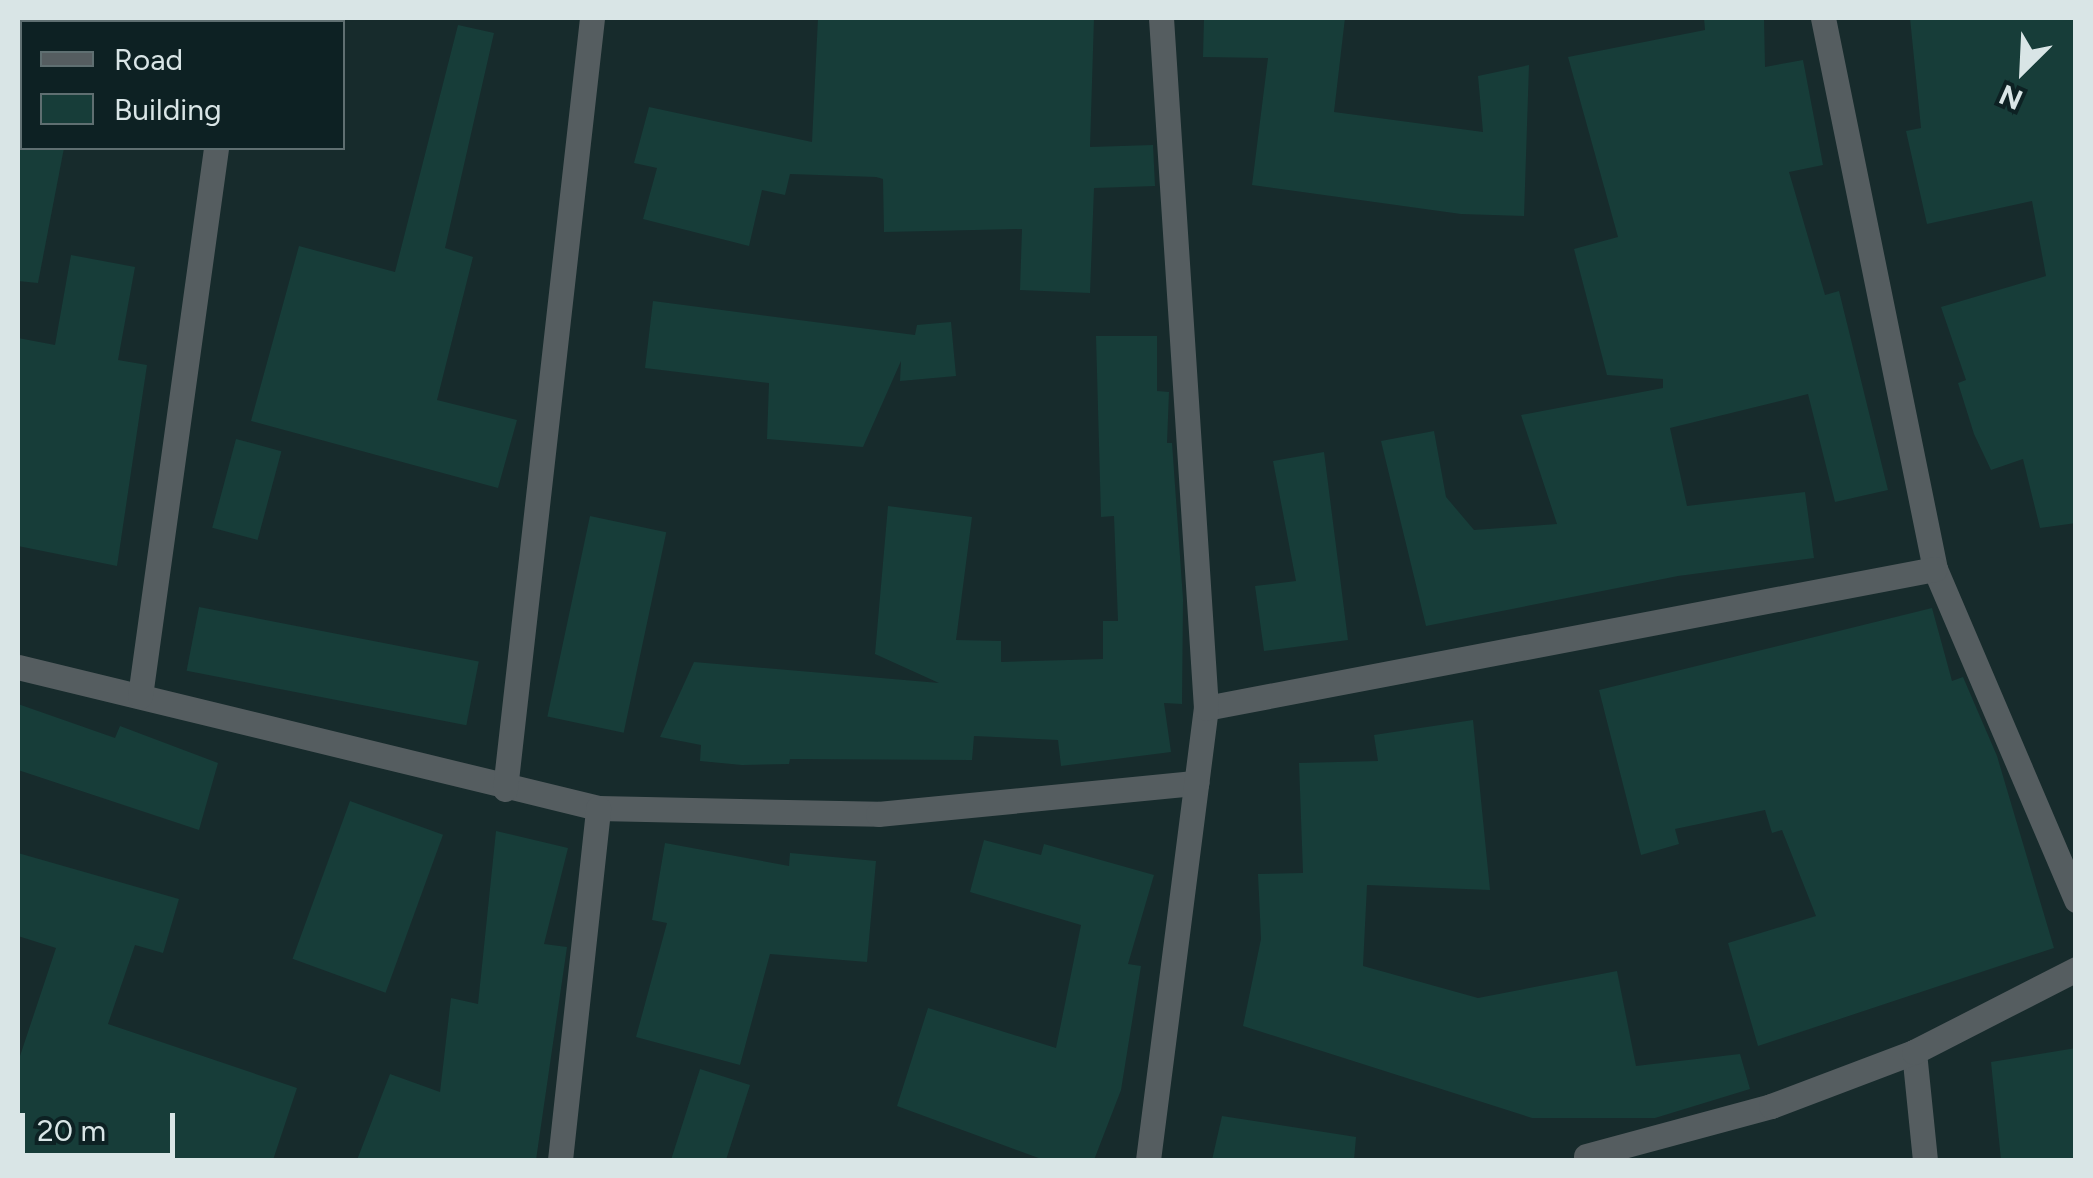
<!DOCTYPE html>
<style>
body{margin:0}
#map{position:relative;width:2093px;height:1178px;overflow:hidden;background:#172b2c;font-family:Figtree,sans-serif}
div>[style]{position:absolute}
.building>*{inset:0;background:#173d39;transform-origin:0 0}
.street>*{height:25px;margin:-12.5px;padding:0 12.5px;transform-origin:12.5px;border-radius:12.5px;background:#555d60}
span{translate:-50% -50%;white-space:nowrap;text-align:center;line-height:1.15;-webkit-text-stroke:8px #0d2123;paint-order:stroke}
.frame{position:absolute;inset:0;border:20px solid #d9e5e6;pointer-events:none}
.legend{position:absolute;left:20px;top:20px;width:325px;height:130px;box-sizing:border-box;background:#0d2123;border:2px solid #5f6f71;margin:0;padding:12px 18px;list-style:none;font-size:30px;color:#d9e5e6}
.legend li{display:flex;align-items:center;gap:20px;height:50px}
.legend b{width:50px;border:2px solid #5f6f71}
.north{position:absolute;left:1973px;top:20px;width:100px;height:100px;-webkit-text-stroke:8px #0d2123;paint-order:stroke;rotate:204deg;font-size:28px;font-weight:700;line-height:40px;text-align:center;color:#d9e5e6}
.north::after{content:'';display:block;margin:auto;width:35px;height:45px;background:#d9e5e6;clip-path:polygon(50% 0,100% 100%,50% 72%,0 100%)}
.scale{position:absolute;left:20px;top:1113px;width:155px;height:45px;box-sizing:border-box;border:5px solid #d9e5e6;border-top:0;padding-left:12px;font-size:30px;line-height:35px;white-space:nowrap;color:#d9e5e6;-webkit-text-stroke:8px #0d2123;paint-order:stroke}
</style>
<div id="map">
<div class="building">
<div style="clip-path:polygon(818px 18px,1094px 18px,1090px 147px,1153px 145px,1155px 186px,1094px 188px,1090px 293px,1020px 290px,1022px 229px,884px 232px,883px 179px,876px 177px,790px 174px,785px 195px,762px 190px,749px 246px,643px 219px,657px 168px,634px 163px,649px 107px,812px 142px)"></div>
<div style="clip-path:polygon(1204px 18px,1345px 18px,1334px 112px,1483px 132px,1478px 76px,1529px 65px,1524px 216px,1461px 214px,1252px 185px,1268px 58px,1203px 57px)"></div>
<div style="clip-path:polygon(1704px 18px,1764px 18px,1765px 67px,1803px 60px,1823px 165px,1789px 172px,1825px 295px,1839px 291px,1888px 490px,1835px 502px,1808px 394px,1670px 428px,1687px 506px,1805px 492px,1814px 558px,1678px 576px,1426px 626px,1381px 441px,1434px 431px,1446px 497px,1474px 530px,1557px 524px,1521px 415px,1663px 388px,1663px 379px,1607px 375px,1574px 249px,1618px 237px,1568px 57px,1705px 30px)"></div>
<div style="clip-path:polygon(1910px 18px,2076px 18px,2076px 523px,2040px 528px,2023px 459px,1991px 470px,1974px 434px,1958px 383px,1966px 380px,1941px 307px,2046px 276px,2032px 201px,1927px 224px,1906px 131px,1921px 128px)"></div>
<div style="clip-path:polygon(458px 25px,494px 33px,445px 248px,473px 257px,437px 400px,517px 420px,498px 488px,251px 421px,299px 246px,395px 272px)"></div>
<div style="clip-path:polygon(18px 148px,64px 148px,38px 283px,18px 281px)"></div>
<div style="clip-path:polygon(71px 255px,135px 267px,118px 360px,147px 365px,117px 566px,18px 546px,18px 338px,55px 345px)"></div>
<div style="clip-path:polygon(653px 301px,915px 335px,917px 325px,951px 322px,956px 376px,900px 381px,901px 361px,863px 447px,767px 439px,769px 383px,645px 368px)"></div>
<div style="clip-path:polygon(1096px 336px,1157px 336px,1157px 391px,1169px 392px,1167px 443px,1172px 443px,1183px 599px,1182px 704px,1164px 703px,1171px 752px,1061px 766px,1058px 740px,974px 736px,972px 760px,790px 759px,789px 764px,742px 765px,700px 761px,701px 745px,660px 737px,694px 662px,939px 683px,875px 654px,888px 506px,972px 517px,956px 640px,1001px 641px,1001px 662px,1103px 659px,1103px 621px,1118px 621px,1114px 516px,1101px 517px)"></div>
<div style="left:236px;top:439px;width:47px;height:92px;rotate:15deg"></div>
<div style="clip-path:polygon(1324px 452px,1348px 640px,1264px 651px,1255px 586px,1296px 581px,1273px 461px)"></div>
<div style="left:590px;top:516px;width:78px;height:205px;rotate:12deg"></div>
<div style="left:199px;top:607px;width:285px;height:65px;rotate:11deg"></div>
<div style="clip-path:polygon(1932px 608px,1952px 681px,1963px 677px,1997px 756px,2054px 948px,1758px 1046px,1728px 943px,1816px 916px,1782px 830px,1772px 833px,1765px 810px,1675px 829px,1679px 844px,1641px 855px,1599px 690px)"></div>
<div style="clip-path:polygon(18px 704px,115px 738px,120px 726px,218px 763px,199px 830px,18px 770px)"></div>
<div style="clip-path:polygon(1473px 720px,1490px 890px,1367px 885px,1363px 966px,1478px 998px,1617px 971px,1636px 1066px,1740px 1054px,1750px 1089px,1655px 1118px,1532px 1118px,1243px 1026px,1261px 939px,1258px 874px,1303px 873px,1299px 763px,1378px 761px,1374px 735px)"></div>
<div style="left:350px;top:801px;width:99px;height:168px;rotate:20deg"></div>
<div style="clip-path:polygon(496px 831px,568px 848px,544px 944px,567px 947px,536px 1160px,357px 1160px,390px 1074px,440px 1092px,451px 998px,478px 1004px)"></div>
<div style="clip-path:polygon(984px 840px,1041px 855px,1044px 844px,1154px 875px,1128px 964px,1141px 966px,1121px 1090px,1094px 1160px,1044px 1160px,897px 1106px,928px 1008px,1056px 1048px,1081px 925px,970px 892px)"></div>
<div style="clip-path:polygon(665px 843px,789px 866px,790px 853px,876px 861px,867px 962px,770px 954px,740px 1065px,636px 1037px,667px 923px,652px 920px)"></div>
<div style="clip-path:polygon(18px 853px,179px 899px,163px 953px,135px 945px,108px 1024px,297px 1088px,273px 1160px,18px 1160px,18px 1062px,56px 948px,18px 936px)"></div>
<div style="clip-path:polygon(2076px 1048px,2076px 1160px,2001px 1160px,1991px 1062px)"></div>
<div style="clip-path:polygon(700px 1069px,750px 1085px,726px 1160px,671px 1160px)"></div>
<div style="clip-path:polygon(1222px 1116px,1356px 1137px,1354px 1160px,1212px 1160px)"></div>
</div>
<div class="street">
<div style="left:1823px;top:18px;width:562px;rotate:78.51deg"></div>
<div style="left:1935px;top:569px;width:360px;rotate:66.9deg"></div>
<div style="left:233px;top:22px;width:4px;rotate:-76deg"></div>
<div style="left:18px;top:667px;width:597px;rotate:13.66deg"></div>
<div style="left:598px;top:808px;width:280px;rotate:1.2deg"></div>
<div style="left:878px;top:814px;width:320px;rotate:-5.6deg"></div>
<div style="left:140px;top:696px;width:553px;rotate:-82.1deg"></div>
<div style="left:1206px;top:708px;width:742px;rotate:-10.8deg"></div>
<div style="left:505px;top:789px;width:776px;rotate:-83.56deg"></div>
<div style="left:1914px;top:1052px;width:109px;rotate:84.2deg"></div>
<div style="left:1586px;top:1156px;width:192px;rotate:-15.1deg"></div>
<div style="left:1771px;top:1106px;width:153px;rotate:-20.7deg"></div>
<div style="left:1914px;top:1052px;width:182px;rotate:-27.1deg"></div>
<div style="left:560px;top:1160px;width:354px;rotate:-83.8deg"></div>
<div style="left:1148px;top:1160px;width:456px;rotate:-82.7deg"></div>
<div style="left:1206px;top:708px;width:691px;rotate:-93.73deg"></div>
</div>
<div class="frame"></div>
<ul class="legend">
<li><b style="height:12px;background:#555d60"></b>Road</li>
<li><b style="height:28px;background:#173d39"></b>Building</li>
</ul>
<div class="north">N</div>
<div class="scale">20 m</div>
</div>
